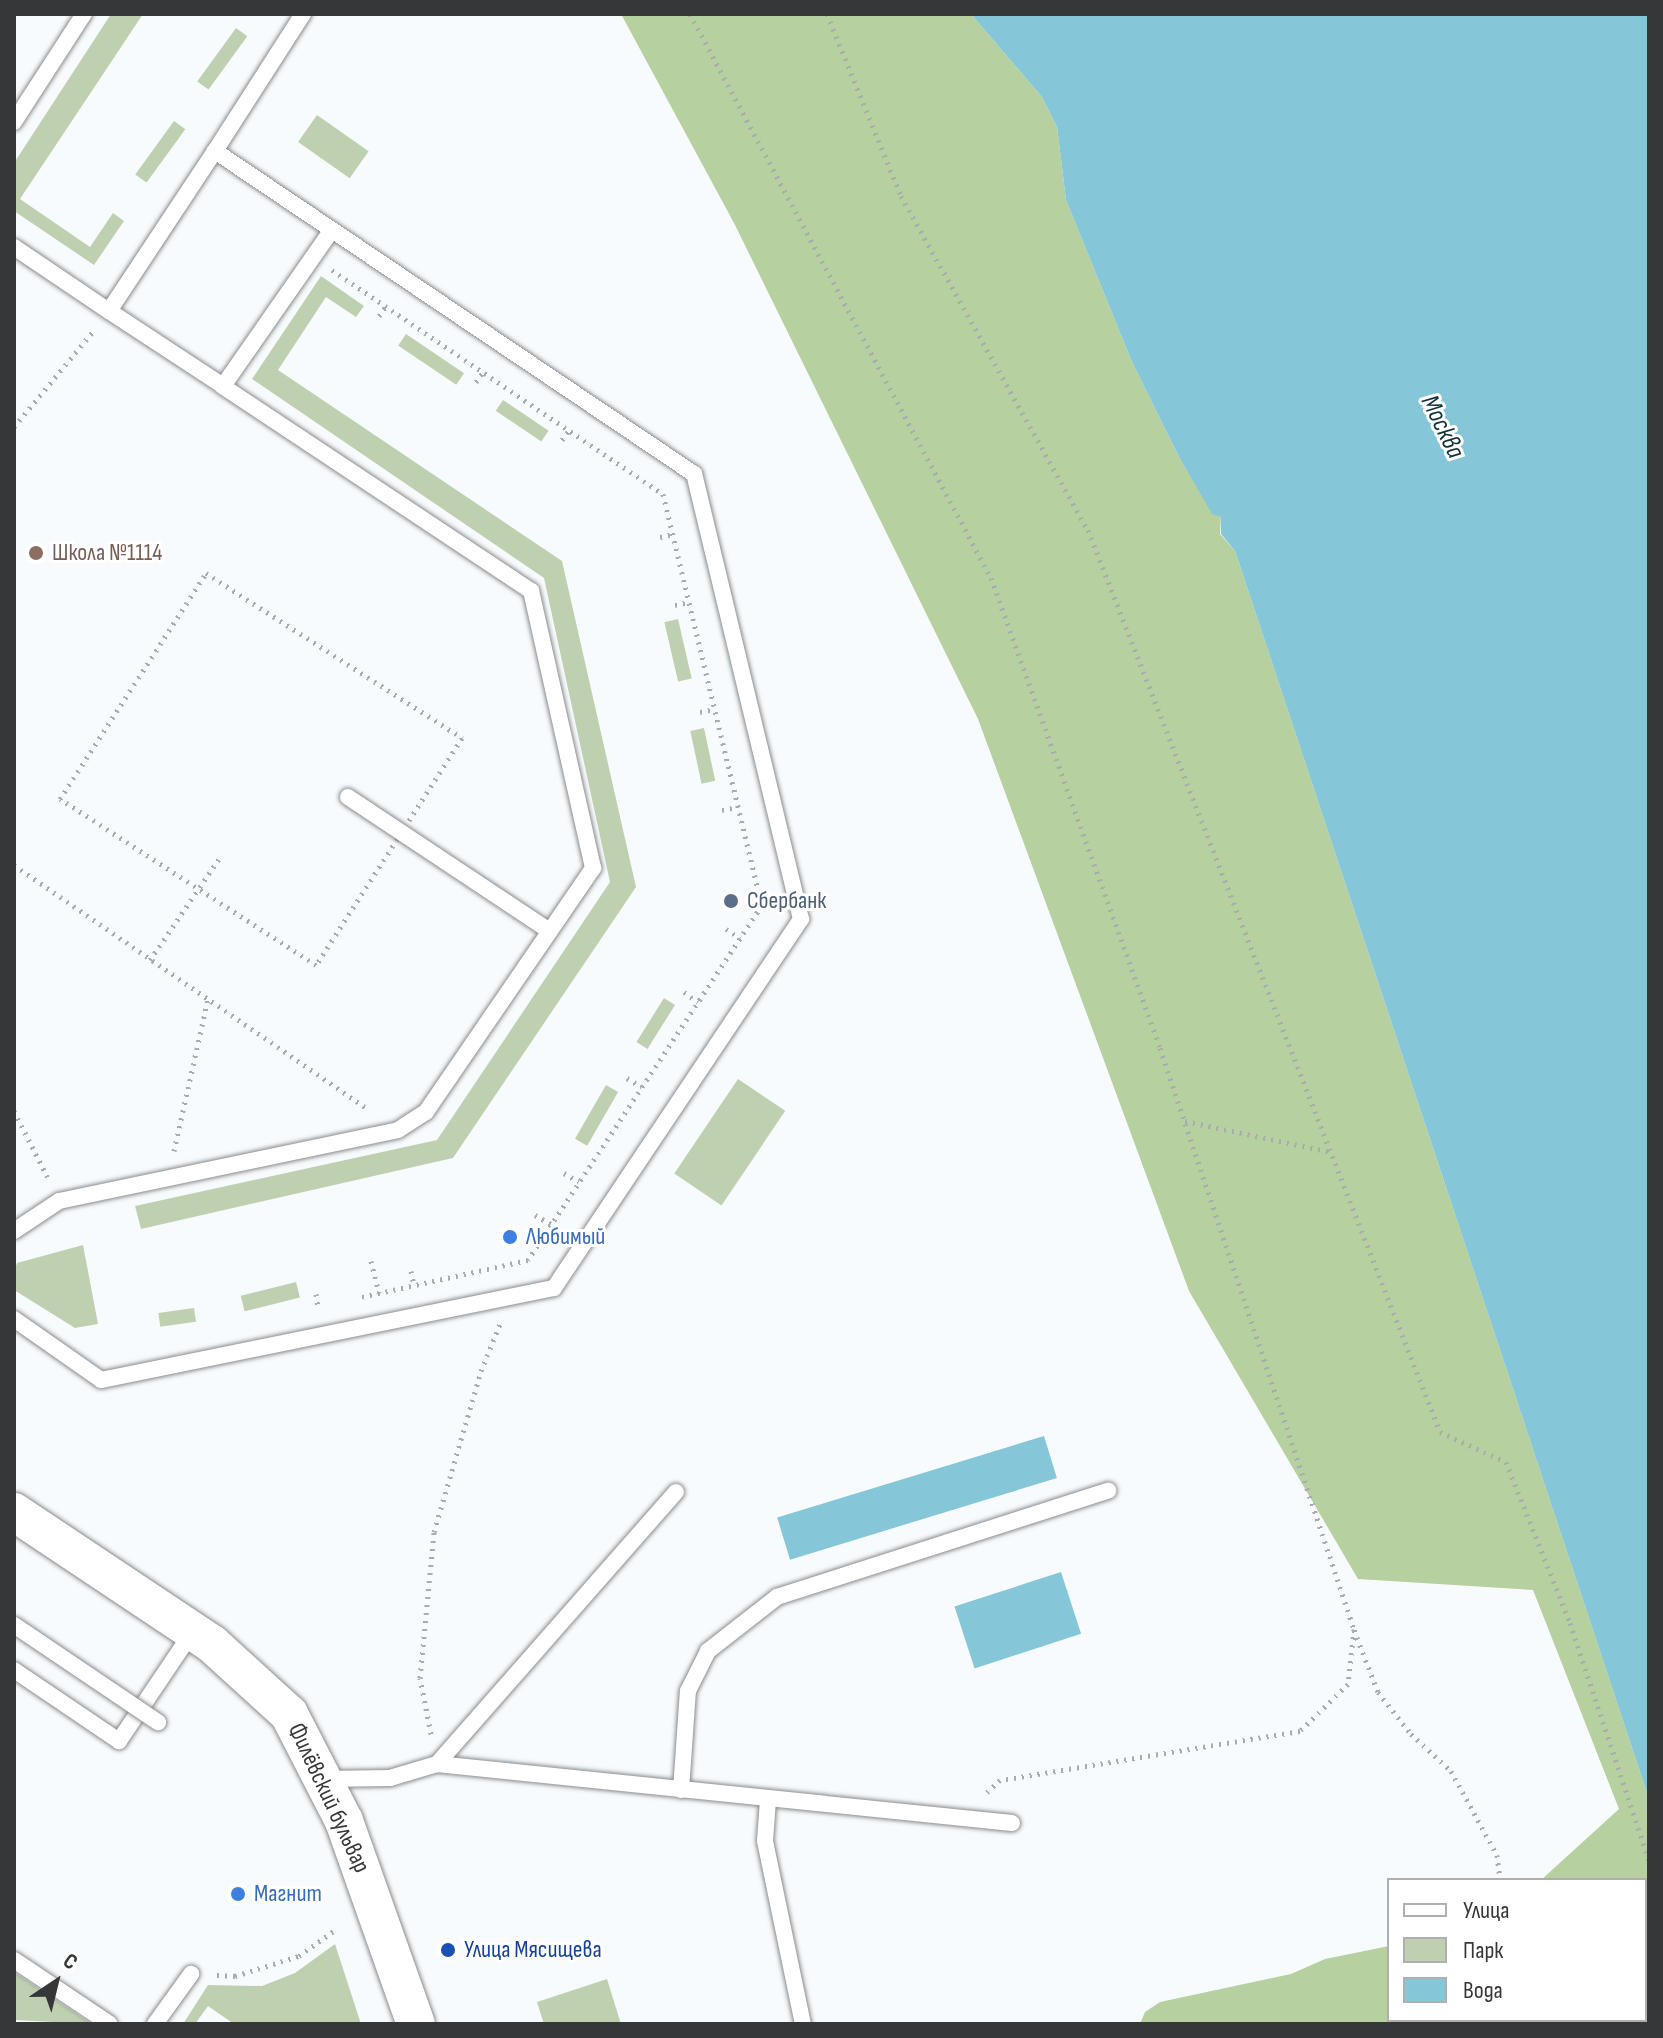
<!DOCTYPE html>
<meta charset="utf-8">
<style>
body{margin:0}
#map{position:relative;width:1663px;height:2038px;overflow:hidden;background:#f8fbfd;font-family:"Sofia Sans Condensed",sans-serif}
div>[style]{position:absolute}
.green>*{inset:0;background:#bfd0b0;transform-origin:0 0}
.forest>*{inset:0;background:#b6d09f}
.water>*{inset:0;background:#85c6d9;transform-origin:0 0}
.path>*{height:5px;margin-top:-2.5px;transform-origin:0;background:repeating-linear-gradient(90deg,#a9abad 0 2px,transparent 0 8px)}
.roads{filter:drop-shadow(0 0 2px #8a8c8e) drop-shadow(0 0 2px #8a8c8e)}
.service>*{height:16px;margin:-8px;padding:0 8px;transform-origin:8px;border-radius:8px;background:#fff}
.tertiary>*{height:38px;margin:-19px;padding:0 19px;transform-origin:19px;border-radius:19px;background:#fff}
.bridges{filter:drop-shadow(0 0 2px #8a8c8e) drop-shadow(0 0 2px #8a8c8e)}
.service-bridge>*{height:16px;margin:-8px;padding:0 8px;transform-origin:8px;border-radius:8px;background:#fff}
.dots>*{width:22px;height:22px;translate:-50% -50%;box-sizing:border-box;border:4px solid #fff;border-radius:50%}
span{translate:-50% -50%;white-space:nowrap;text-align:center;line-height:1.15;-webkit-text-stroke:6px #fff;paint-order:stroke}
.education-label{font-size:24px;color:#785e54}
.left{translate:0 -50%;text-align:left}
.service-label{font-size:24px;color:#4e5e75}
.shop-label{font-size:24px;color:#366cbe}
.street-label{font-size:24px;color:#363738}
.transit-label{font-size:24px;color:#164399}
.water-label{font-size:26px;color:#13333c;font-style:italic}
.frame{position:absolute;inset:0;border:16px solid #363738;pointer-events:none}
.legend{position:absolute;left:1387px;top:1878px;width:260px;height:144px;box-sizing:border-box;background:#fff;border:2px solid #afafaf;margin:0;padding:10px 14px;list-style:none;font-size:24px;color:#363738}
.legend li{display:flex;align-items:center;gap:16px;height:40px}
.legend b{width:40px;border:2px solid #afafaf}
.north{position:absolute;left:16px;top:1942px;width:80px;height:80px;-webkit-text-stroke:6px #fff;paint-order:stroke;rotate:35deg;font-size:22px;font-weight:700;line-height:32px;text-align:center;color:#363738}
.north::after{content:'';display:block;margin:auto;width:28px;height:36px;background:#363738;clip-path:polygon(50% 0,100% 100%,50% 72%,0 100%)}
</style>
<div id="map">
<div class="green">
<div style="clip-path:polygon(111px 14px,143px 14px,20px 199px,90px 247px,113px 213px,124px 221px,94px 265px,14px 211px,14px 163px)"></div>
<div style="left:236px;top:28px;width:14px;height:66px;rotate:36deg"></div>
<div style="left:317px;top:115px;width:63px;height:33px;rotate:35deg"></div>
<div style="left:174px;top:121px;width:14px;height:66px;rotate:36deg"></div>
<div style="clip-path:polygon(321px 276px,364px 306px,356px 317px,326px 297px,278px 370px,562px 561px,636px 887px,453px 1158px,141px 1229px,135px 1206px,437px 1140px,610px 882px,544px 578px,252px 379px)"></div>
<div style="left:406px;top:334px;width:70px;height:14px;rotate:34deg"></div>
<div style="left:503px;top:400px;width:55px;height:13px;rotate:34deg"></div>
<div style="left:678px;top:619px;width:61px;height:14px;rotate:77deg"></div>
<div style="left:704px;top:728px;width:54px;height:14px;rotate:78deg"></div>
<div style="left:664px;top:998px;width:13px;height:52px;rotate:32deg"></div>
<div style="left:738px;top:1079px;width:57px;height:114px;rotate:34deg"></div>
<div style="left:606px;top:1085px;width:14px;height:62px;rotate:30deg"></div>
<div style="clip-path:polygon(83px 1245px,98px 1324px,75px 1328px,14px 1290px,14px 1272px,17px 1263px)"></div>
<div style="left:296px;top:1282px;width:16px;height:57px;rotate:76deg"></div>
<div style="left:194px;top:1308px;width:14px;height:36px;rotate:82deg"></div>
<div style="clip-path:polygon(335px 1944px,361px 2024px,234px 2024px,208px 2006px,195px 2024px,183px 2024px,208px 1985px,262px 1986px,295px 1973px)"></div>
<div style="clip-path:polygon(14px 1972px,92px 2024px,14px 2020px)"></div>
<div style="clip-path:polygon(607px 1979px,621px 2024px,544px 2024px,537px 2002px)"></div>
</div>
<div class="forest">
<div style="clip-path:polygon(621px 14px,971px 14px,1042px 97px,1057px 127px,1066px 200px,1132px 362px,1179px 457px,1212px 513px,1221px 517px,1220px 534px,1235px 551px,1649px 1799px,1649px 2024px,1140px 2024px,1145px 2012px,1160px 2002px,1291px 1974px,1325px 1959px,1389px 1946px,1389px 2020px,1645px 2020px,1645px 1880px,1541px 1880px,1619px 1809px,1533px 1590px,1358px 1579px,1189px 1291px,978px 719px,734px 223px)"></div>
</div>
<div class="water">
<div style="clip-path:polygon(971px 14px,1649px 14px,1649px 1799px,1235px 551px,1221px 534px,1221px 517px,1212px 514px,1179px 457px,1132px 362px,1066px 200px,1057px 127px,1042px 97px)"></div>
<div style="left:1044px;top:1436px;width:44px;height:279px;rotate:73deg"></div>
<div style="left:1061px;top:1572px;width:65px;height:112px;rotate:72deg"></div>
</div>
<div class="path">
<div style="left:690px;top:14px;width:639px;rotate:61.91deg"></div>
<div style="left:991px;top:578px;width:499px;rotate:70.2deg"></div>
<div style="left:1160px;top:1048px;width:613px;rotate:71.54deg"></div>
<div style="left:1354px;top:1629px;width:55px;rotate:96.2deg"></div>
<div style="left:1348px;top:1684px;width:67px;rotate:135.6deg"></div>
<div style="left:1300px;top:1731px;width:304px;rotate:170.7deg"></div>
<div style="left:1000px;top:1780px;width:22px;rotate:137deg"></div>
<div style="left:827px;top:14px;width:196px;rotate:67.9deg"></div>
<div style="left:901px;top:196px;width:383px;rotate:60.8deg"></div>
<div style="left:1088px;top:530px;width:968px;rotate:68.68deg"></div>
<div style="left:1440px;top:1432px;width:72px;rotate:24.4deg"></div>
<div style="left:1506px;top:1462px;width:173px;rotate:68.3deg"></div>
<div style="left:1570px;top:1623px;width:250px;rotate:71.6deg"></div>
<div style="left:332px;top:270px;width:400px;rotate:34.1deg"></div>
<div style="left:663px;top:494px;width:423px;rotate:76.5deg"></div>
<div style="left:762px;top:905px;width:425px;rotate:123.4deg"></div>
<div style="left:528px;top:1260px;width:175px;rotate:167.5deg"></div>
<div style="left:379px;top:316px;width:12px;rotate:-55deg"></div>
<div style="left:476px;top:382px;width:12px;rotate:-55deg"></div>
<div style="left:14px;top:427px;width:127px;rotate:-50.4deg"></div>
<div style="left:562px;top:440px;width:12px;rotate:-55deg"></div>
<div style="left:660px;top:537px;width:13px;rotate:-13deg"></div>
<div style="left:206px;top:573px;width:305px;rotate:32.8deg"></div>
<div style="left:462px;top:738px;width:270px;rotate:122.7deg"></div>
<div style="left:316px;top:965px;width:305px;rotate:-147deg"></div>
<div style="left:60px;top:799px;width:269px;rotate:-57.1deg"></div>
<div style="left:675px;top:605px;width:14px;rotate:-12deg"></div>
<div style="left:700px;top:712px;width:14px;rotate:-12deg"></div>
<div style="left:722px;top:810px;width:15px;rotate:-11deg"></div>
<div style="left:14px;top:865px;width:431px;rotate:34.6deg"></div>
<div style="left:726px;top:929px;width:17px;rotate:33deg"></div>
<div style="left:150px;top:960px;width:122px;rotate:-55.7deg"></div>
<div style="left:684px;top:992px;width:17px;rotate:36deg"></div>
<div style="left:627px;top:1078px;width:17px;rotate:31deg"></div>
<div style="left:14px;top:1111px;width:75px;rotate:63.1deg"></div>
<div style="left:1185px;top:1121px;width:149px;rotate:12deg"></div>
<div style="left:174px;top:1151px;width:156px;rotate:-77.4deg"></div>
<div style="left:564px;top:1173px;width:17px;rotate:31deg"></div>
<div style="left:535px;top:1215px;width:18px;rotate:29deg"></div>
<div style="left:371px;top:1261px;width:33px;rotate:76deg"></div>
<div style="left:411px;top:1271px;width:14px;rotate:78deg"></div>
<div style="left:316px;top:1294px;width:13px;rotate:81deg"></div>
<div style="left:1354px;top:1630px;width:66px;rotate:68.8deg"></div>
<div style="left:1378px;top:1692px;width:53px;rotate:51.8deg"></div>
<div style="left:1411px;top:1734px;width:54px;rotate:42.8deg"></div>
<div style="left:1451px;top:1771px;width:96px;rotate:61.3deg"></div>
<div style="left:1497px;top:1855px;width:25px;rotate:83deg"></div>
<div style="left:431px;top:1734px;width:57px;rotate:-101.1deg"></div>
<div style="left:420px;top:1678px;width:147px;rotate:-84.5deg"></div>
<div style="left:434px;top:1532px;width:168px;rotate:-73.7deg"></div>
<div style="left:481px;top:1371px;width:51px;rotate:-68deg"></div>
<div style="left:217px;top:1975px;width:18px;rotate:3deg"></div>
<div style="left:235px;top:1976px;width:67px;rotate:-17.4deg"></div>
<div style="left:299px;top:1956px;width:46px;rotate:-36.1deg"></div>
<div style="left:1529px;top:2020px;width:4px;rotate:76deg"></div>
</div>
<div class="roads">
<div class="service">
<div style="left:14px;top:122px;width:129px;rotate:-57.1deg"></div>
<div style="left:14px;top:247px;width:115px;rotate:34deg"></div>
<div style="left:109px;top:311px;width:192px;rotate:-56.5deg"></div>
<div style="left:109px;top:311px;width:136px;rotate:33.3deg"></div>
<div style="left:348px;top:797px;width:242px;rotate:33.6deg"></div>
<div style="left:14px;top:1231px;width:54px;rotate:-33.7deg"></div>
<div style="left:59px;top:1201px;width:346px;rotate:-11.8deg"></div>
<div style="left:398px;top:1130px;width:33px;rotate:-33deg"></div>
<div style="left:426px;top:1112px;width:296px;rotate:-55.6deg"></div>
<div style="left:593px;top:868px;width:284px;rotate:-102.6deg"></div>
<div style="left:531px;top:591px;width:370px;rotate:-146.4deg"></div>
<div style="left:223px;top:386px;width:189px;rotate:-55.1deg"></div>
<div style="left:14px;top:1319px;width:106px;rotate:35deg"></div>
<div style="left:101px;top:1380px;width:462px;rotate:-11.5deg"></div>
<div style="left:554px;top:1288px;width:444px;rotate:-56.2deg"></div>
<div style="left:801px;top:919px;width:458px;rotate:-103.5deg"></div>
<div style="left:694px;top:474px;width:578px;rotate:-146.01deg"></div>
<div style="left:215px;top:151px;width:163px;rotate:-57.3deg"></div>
<div style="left:14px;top:1670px;width:127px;rotate:34.1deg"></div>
<div style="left:119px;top:1741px;width:133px;rotate:-56.1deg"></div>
<div style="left:437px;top:1764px;width:362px;rotate:-48.7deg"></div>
<div style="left:325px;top:1779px;width:65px;rotate:-0.9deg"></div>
<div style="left:390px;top:1778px;width:49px;rotate:-16.6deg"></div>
<div style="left:437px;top:1764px;width:578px;rotate:5.86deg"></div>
<div style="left:681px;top:1790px;width:99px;rotate:-86deg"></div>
<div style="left:688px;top:1691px;width:45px;rotate:-63.4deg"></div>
<div style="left:708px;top:1651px;width:88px;rotate:-38deg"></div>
<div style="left:777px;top:1597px;width:348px;rotate:-17.8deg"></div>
<div style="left:768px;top:1800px;width:41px;rotate:94.2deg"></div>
<div style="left:765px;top:1841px;width:187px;rotate:78.3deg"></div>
<div style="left:14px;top:1960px;width:115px;rotate:33.7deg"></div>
<div style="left:155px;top:2024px;width:62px;rotate:-54.2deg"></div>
</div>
<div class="tertiary">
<div style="left:14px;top:1512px;width:238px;rotate:33.7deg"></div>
<div style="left:212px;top:1644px;width:104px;rotate:42.3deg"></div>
<div style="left:289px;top:1714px;width:120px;rotate:62.8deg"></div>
<div style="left:344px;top:1821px;width:215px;rotate:70.5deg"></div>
</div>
</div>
<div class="bridges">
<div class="service-bridge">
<div style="left:14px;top:1625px;width:174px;rotate:34deg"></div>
</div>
</div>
<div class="dots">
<div style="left:36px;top:553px;background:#8d6e63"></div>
<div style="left:731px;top:901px;background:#5c6f8a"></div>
<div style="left:510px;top:1237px;background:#3f7fe0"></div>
<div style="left:238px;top:1894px;background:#3f7fe0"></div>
<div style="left:448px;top:1950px;background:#1a4fb4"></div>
</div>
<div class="education-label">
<span class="left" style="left:52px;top:553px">Школа №1114</span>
</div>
<div class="service-label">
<span class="left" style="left:747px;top:901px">Сбербанк</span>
</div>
<div class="shop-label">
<span class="left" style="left:526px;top:1237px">Любимый</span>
<span class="left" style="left:254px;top:1894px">Магнит</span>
</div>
<div class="street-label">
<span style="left:329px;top:1798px;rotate:65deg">Филёвский бульвар</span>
</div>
<div class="transit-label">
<span class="left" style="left:464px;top:1950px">Улица Мясищева</span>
</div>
<div class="water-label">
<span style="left:1442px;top:427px;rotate:64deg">Москва</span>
</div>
<div class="frame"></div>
<ul class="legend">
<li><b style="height:10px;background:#fff"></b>Улица</li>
<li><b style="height:22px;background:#bfd0b0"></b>Парк</li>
<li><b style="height:22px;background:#85c6d9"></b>Вода</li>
</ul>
<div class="north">С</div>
</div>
